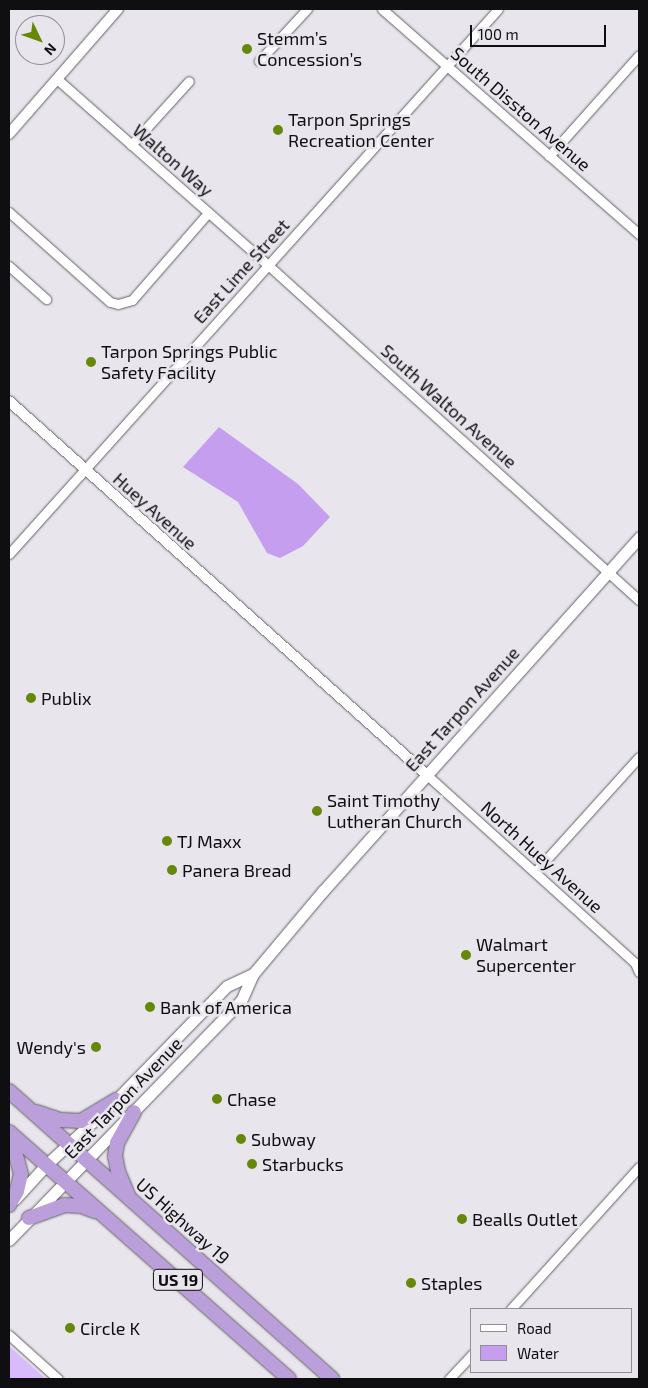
<!DOCTYPE html>
<meta charset="utf-8">
<style>
body{margin:0}
#map{position:relative;width:648px;height:1388px;overflow:hidden;background:#e8e5ed;font-family:"Exo 2",sans-serif}
div>[style]{position:absolute}
.green>*{inset:0;background:#d9bbfb}
.water>*{inset:0;background:#c59eef}
.roads{filter:drop-shadow(0 0 1px #625f66) drop-shadow(0 0 1px #625f66)}
.minor>*{height:9px;margin:-4.5px;padding:0 4.5px;transform-origin:4.5px;border-radius:4.5px;background:#fff}
.tertiary>*{height:10px;margin:-5px;padding:0 5px;transform-origin:5px;border-radius:5px;background:#fff}
.secondary>*{height:11px;margin:-5.5px;padding:0 5.5px;transform-origin:5.5px;border-radius:5.5px;background:#fff}
.trunk>*{height:14px;margin:-7px;padding:0 7px;transform-origin:7px;border-radius:7px;background:#bb9fda}
.dots>*{width:14px;height:14px;translate:-50% -50%;box-sizing:border-box;border:2px solid #e8e5ed;border-radius:50%}
span{translate:-50% -50%;white-space:nowrap;text-align:center;line-height:1.15;-webkit-text-stroke:5px #e8e5ed;paint-order:stroke}
.shield-label span{padding:1px 4px;background:#e8e5ed;border:1px solid;border-radius:4px;-webkit-text-stroke-width:0}
.shield-label{font-size:16px;color:#0f0e10;font-weight:700}
.poi-label{font-size:18px;color:#0f0e10}
.left{translate:0 -50%;text-align:left}
.right{translate:-100% -50%;text-align:right}
.street-label{font-size:18px;color:#0f0e10}
.frame{position:absolute;inset:0;border:10px solid #0f0e10;pointer-events:none}
.legend{position:absolute;left:470px;top:1308px;width:162px;height:65px;box-sizing:border-box;background:#e8e5ed;border:1px solid #918f95;margin:0;padding:6px 9px;list-style:none;font-size:15px;color:#0f0e10}
.legend li{display:flex;align-items:center;gap:10px;height:25px}
.legend b{width:25px;border:1px solid #918f95}
.north{position:absolute;left:15px;top:15px;width:50px;height:50px;box-sizing:border-box;background:#e8e5ed;border:1px solid #918f95;border-radius:50%;rotate:132deg;font-size:14px;font-weight:700;line-height:20px;text-align:center;color:#0f0e10}
.north::after{content:'';display:block;margin:auto;width:18px;height:22px;background:#658809;clip-path:polygon(50% 0,100% 100%,50% 72%,0 100%)}
.scale{position:absolute;left:470px;top:25px;width:136px;height:22px;box-sizing:border-box;border:2px solid #0f0e10;border-top:0;padding-left:6px;font-size:15px;line-height:18px;white-space:nowrap;color:#0f0e10;-webkit-text-stroke:4px #e8e5ed;paint-order:stroke}
</style>
<div id="map">
<div class="green">
<div style="clip-path:polygon(9px 1346px,46px 1379px,9px 1379px)"></div>
</div>
<div class="water">
<div style="clip-path:polygon(219px 427px,298px 484px,330px 517px,303px 546px,280px 558px,267px 553px,238px 502px,183px 467px)"></div>
</div>
<div class="roads">
<div class="minor">
<div style="left:382px;top:9px;width:342px;rotate:41.2deg"></div>
<div style="left:259px;top:61px;width:71px;rotate:-47.3deg"></div>
<div style="left:57px;top:79px;width:281px;rotate:41.4deg"></div>
<div style="left:268px;top:265px;width:500px;rotate:42.1deg"></div>
<div style="left:131px;top:145px;width:86px;rotate:-47.8deg"></div>
<div style="left:549px;top:156px;width:135px;rotate:-48.3deg"></div>
<div style="left:9px;top:212px;width:135px;rotate:41.7deg"></div>
<div style="left:110px;top:302px;width:8px;rotate:14deg"></div>
<div style="left:118px;top:304px;width:15px;rotate:-16deg"></div>
<div style="left:132px;top:300px;width:116px;rotate:-48.9deg"></div>
<div style="left:9px;top:266px;width:50px;rotate:41.7deg"></div>
<div style="left:9px;top:554px;width:732px;rotate:-48.1deg"></div>
<div style="left:427px;top:775px;width:280px;rotate:42.1deg"></div>
<div style="left:635px;top:963px;width:10px;rotate:66deg"></div>
<div style="left:535px;top:872px;width:155px;rotate:-47.9deg"></div>
<div style="left:511px;top:1309px;width:191px;rotate:-48deg"></div>
<div style="left:9px;top:1335px;width:66px;rotate:41.9deg"></div>
<div style="left:449px;top:1379px;width:34px;rotate:-47deg"></div>
</div>
<div class="tertiary">
<div style="left:9px;top:134px;width:166px;rotate:-48.9deg"></div>
<div style="left:9px;top:401px;width:561px;rotate:41.82deg"></div>
</div>
<div class="secondary">
<div style="left:15px;top:1199px;width:46px;rotate:-47.6deg"></div>
<div style="left:46px;top:1165px;width:96px;rotate:-42.9deg"></div>
<div style="left:116px;top:1100px;width:159px;rotate:-45.8deg"></div>
<div style="left:227px;top:986px;width:29px;rotate:-25deg"></div>
<div style="left:9px;top:1240px;width:333px;rotate:-45.9deg"></div>
<div style="left:241px;top:1001px;width:30px;rotate:-66deg"></div>
<div style="left:253px;top:974px;width:109px;rotate:-49.9deg"></div>
<div style="left:323px;top:891px;width:475px;rotate:-48.2deg"></div>
</div>
<div class="trunk">
<div style="left:9px;top:1091px;width:433px;rotate:41.7deg"></div>
<div style="left:36px;top:1112px;width:26px;rotate:18deg"></div>
<div style="left:61px;top:1120px;width:20px;rotate:3deg"></div>
<div style="left:81px;top:1121px;width:41px;rotate:-31deg"></div>
<div style="left:9px;top:1132px;width:373px;rotate:41.4deg"></div>
<div style="left:128px;top:1195px;width:26px;rotate:-113deg"></div>
<div style="left:118px;top:1171px;width:15px;rotate:-101deg"></div>
<div style="left:115px;top:1156px;width:13px;rotate:-81deg"></div>
<div style="left:117px;top:1143px;width:35px;rotate:-61deg"></div>
<div style="left:9px;top:1205px;width:16px;rotate:-60deg"></div>
<div style="left:17px;top:1191px;width:17px;rotate:-77deg"></div>
<div style="left:21px;top:1174px;width:42px;rotate:-105deg"></div>
<div style="left:29px;top:1218px;width:37px;rotate:-20deg"></div>
<div style="left:64px;top:1205px;width:17px;rotate:3deg"></div>
<div style="left:81px;top:1206px;width:15px;rotate:20deg"></div>
</div>
</div>
<div class="dots">
<div style="left:247px;top:49px;background:#658809"></div>
<div style="left:278px;top:130px;background:#658809"></div>
<div style="left:91px;top:362px;background:#658809"></div>
<div style="left:31px;top:698px;background:#658809"></div>
<div style="left:317px;top:811px;background:#658809"></div>
<div style="left:167px;top:841px;background:#658809"></div>
<div style="left:172px;top:870px;background:#658809"></div>
<div style="left:466px;top:955px;background:#658809"></div>
<div style="left:150px;top:1007px;background:#658809"></div>
<div style="left:96px;top:1047px;background:#658809"></div>
<div style="left:217px;top:1099px;background:#658809"></div>
<div style="left:241px;top:1139px;background:#658809"></div>
<div style="left:252px;top:1164px;background:#658809"></div>
<div style="left:462px;top:1219px;background:#658809"></div>
<div style="left:411px;top:1283px;background:#658809"></div>
<div style="left:70px;top:1328px;background:#658809"></div>
</div>
<div class="shield-label">
<span style="left:178px;top:1280px">US 19</span>
</div>
<div class="poi-label">
<span class="left" style="left:257px;top:49px">Stemm’s<br>Concession’s</span>
<span class="left" style="left:288px;top:130px">Tarpon Springs<br>Recreation Center</span>
<span class="left" style="left:101px;top:362px">Tarpon Springs Public<br>Safety Facility</span>
<span class="left" style="left:41px;top:698px">Publix</span>
<span class="left" style="left:327px;top:811px">Saint Timothy<br>Lutheran Church</span>
<span class="left" style="left:177px;top:841px">TJ Maxx</span>
<span class="left" style="left:182px;top:870px">Panera Bread</span>
<span class="left" style="left:476px;top:955px">Walmart<br>Supercenter</span>
<span class="left" style="left:160px;top:1007px">Bank of America</span>
<span class="right" style="left:86px;top:1047px">Wendy's</span>
<span class="left" style="left:227px;top:1099px">Chase</span>
<span class="left" style="left:251px;top:1139px">Subway</span>
<span class="left" style="left:262px;top:1164px">Starbucks</span>
<span class="left" style="left:472px;top:1219px">Bealls Outlet</span>
<span class="left" style="left:421px;top:1283px">Staples</span>
<span class="left" style="left:80px;top:1328px">Circle K</span>
</div>
<div class="street-label">
<span style="left:521px;top:109px;rotate:41deg">South Disston Avenue</span>
<span style="left:173px;top:160px;rotate:41deg">Walton Way</span>
<span style="left:241px;top:271px;rotate:-48deg">East Lime Street</span>
<span style="left:449px;top:406px;rotate:42deg">South Walton Avenue</span>
<span style="left:155px;top:511px;rotate:42deg">Huey Avenue</span>
<span style="left:462px;top:709px;rotate:-48deg">East Tarpon Avenue</span>
<span style="left:542px;top:857px;rotate:42deg">North Huey Avenue</span>
<span style="left:123px;top:1098px;rotate:-46deg">East Tarpon Avenue</span>
<span style="left:183px;top:1221px;rotate:42deg">US Highway 19</span>
</div>
<div class="frame"></div>
<ul class="legend">
<li><b style="height:6px;background:#fff"></b>Road</li>
<li><b style="height:14px;background:#c59eef"></b>Water</li>
</ul>
<div class="north">N</div>
<div class="scale">100 m</div>
</div>
